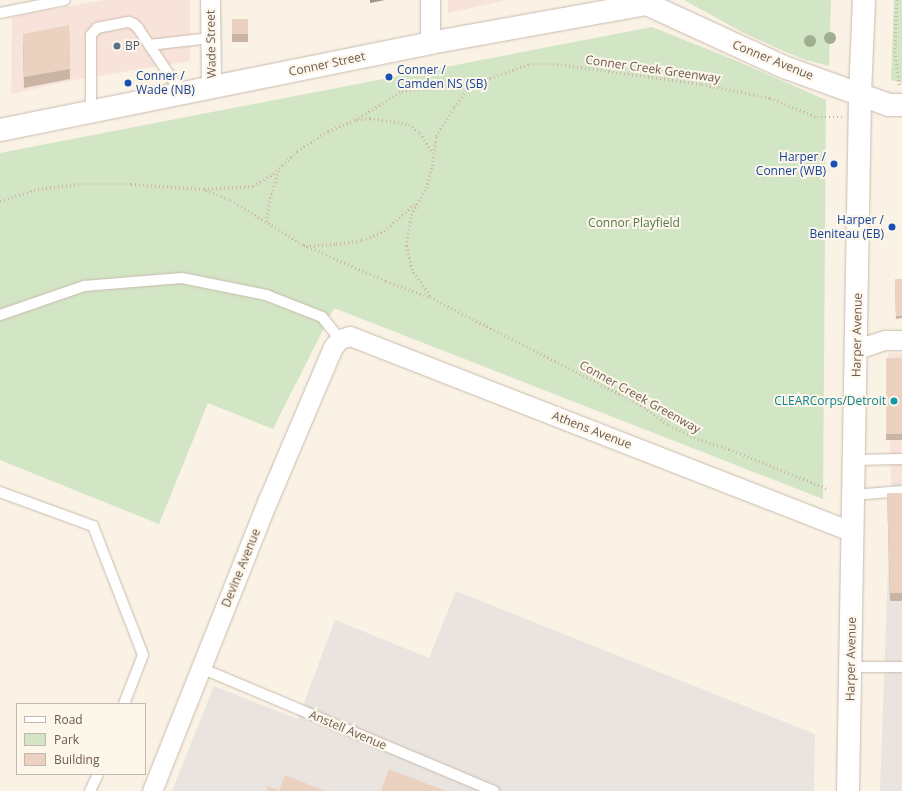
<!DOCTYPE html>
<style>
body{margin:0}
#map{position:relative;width:902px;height:791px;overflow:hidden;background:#f9f2e5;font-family:"Open Sans",sans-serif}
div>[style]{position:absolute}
.commercial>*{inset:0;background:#f8e3da}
.industrial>*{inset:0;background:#e9e4df}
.green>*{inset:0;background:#d2e5c5}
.path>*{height:2.5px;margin-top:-1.25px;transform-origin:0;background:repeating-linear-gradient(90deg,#d0b5a4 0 1px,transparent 0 4px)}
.roads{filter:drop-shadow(0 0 1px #c9baad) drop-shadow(0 0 1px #c9baad)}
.service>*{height:10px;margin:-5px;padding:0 5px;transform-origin:5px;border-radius:5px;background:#fff}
.minor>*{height:19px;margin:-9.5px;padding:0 9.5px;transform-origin:9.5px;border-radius:9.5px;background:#fff}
.secondary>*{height:22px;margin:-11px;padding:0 11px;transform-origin:11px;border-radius:11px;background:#fff}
.trees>*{width:12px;height:12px;margin:-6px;border-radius:50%;background:#a0af90}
.wall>*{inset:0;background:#cab5a5;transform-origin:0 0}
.shaded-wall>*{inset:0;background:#a49386}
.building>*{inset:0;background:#ebd2c0;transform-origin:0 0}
.dots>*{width:11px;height:11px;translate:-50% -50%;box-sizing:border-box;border:2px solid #fcf6eb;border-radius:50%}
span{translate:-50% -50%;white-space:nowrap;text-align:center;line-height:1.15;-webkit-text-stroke:4px #fcf6eb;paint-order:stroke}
.street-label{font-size:12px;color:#6f5a4d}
.service-label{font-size:12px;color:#4e5e75}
.left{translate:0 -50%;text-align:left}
.transit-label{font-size:12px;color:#164399}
.right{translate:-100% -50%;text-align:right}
.park-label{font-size:12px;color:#57794a}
.culture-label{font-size:12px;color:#0d838f}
.legend{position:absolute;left:16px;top:703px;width:130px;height:72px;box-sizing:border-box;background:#fcf6eb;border:1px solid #c4b8ac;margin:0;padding:5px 7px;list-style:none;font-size:12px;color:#6f5a4d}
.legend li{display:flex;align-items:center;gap:8px;height:20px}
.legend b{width:20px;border:1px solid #c4b8ac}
</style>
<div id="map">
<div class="commercial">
<div style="clip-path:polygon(103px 0,190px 0,190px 61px,74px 80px,11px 94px,12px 17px)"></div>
<div style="clip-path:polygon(448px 0,507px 0,448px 13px)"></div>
<div style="clip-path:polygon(888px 353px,902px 353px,902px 482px,891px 483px)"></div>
</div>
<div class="industrial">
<div style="clip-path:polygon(902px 482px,902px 791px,880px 791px,891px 483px)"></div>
<div style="clip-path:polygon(456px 591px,815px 734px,814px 791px,172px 791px,214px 686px,298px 719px,335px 620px,429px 658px)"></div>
</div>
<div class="green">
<div style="clip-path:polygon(684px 0,831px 0,829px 66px,803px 59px,781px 50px,742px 32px)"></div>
<div style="clip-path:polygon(894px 0,902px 0,902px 83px,891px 80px)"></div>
<div style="clip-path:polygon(652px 27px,737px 61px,826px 100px,823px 499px,334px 308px,273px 429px,208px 403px,159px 524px,0 460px,0 153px)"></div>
</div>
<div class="path">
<div style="left:897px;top:0;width:52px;rotate:92.2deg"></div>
<div style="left:895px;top:52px;width:35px;rotate:82deg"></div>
<div style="left:357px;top:120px;width:13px;rotate:-9deg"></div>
<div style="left:370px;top:118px;width:39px;rotate:9deg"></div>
<div style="left:409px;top:124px;width:14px;rotate:39deg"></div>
<div style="left:420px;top:133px;width:24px;rotate:57deg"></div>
<div style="left:206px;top:190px;width:27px;rotate:22deg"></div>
<div style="left:231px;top:200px;width:86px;rotate:31.7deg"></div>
<div style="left:304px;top:245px;width:90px;rotate:23.7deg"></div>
<div style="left:386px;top:281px;width:47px;rotate:20deg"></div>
<div style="left:430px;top:297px;width:237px;rotate:27.1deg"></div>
<div style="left:641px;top:405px;width:34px;rotate:36deg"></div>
<div style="left:669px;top:425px;width:32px;rotate:26deg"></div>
<div style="left:698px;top:439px;width:33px;rotate:18deg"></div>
<div style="left:729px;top:449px;width:105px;rotate:21.9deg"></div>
<div style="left:0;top:201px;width:40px;rotate:-18deg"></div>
<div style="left:38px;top:189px;width:40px;rotate:-7.1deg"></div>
<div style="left:78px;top:184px;width:53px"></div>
<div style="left:131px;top:184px;width:73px;rotate:3.9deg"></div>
<div style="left:204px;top:189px;width:49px;rotate:-3.5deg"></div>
<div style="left:253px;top:186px;width:23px;rotate:-31deg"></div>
<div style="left:273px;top:174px;width:33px;rotate:-44deg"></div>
<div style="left:297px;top:151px;width:37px;rotate:-33deg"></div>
<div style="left:328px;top:131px;width:29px;rotate:-22deg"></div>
<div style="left:355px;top:120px;width:55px;rotate:-31.7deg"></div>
<div style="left:402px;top:91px;width:69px;rotate:-5deg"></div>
<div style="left:471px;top:85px;width:62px;rotate:-19.9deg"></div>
<div style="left:529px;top:64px;width:28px"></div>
<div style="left:557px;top:64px;width:146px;rotate:7.9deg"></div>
<div style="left:702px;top:84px;width:69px;rotate:11.6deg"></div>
<div style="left:770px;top:98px;width:51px;rotate:22deg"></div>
<div style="left:817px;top:117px;width:25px"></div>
<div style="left:266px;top:222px;width:24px;rotate:-81deg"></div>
<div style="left:270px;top:198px;width:30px;rotate:-73deg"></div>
<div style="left:306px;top:246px;width:30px;rotate:-4deg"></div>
<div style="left:336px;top:244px;width:26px;rotate:-9deg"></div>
<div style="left:362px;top:240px;width:24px;rotate:-22deg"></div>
<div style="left:384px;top:231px;width:41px;rotate:-41.1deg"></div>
<div style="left:430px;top:296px;width:32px;rotate:-125deg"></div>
<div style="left:412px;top:270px;width:25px;rotate:-104deg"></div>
<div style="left:406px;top:246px;width:31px;rotate:-81deg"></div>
<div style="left:411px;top:215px;width:31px;rotate:-61deg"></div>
<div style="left:426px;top:188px;width:23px;rotate:-75deg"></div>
<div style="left:432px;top:166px;width:30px;rotate:-82deg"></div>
<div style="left:436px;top:136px;width:34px;rotate:-58deg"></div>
<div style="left:454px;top:107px;width:28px;rotate:-52deg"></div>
</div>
<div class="roads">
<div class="service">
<div style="left:0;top:13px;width:66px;rotate:-11.3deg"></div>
<div style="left:149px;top:45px;width:62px;rotate:-6.4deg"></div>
<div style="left:91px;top:112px;width:77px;rotate:-90deg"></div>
<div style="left:91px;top:35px;width:9px;rotate:-49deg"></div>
<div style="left:97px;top:28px;width:33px;rotate:-11deg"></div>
<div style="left:129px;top:22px;width:5px;rotate:22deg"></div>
<div style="left:134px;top:24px;width:6px;rotate:45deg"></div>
<div style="left:138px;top:28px;width:79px;rotate:56.3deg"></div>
<div style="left:0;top:315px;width:89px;rotate:-19deg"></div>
<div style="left:84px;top:286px;width:98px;rotate:-4.7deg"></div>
<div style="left:182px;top:278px;width:86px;rotate:11.4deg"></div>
<div style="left:266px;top:295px;width:60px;rotate:21.4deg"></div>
<div style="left:322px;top:317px;width:28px;rotate:51deg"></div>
<div style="left:855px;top:460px;width:47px;rotate:-1.2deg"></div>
<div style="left:0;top:492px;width:99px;rotate:20.1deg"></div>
<div style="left:93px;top:526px;width:138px;rotate:68.8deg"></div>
<div style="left:143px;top:655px;width:53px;rotate:111.2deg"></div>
<div style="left:854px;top:495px;width:48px;rotate:-4.8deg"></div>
<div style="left:851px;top:667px;width:51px"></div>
<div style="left:201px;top:668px;width:318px;rotate:22.8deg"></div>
<div style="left:90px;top:791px;width:19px;rotate:-65deg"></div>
</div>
<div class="minor">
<div style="left:210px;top:0;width:88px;rotate:89.3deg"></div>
<div style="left:430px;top:0;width:43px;rotate:90deg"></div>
<div style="left:857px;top:349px;width:29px;rotate:-18deg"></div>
<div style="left:885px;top:340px;width:17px"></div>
<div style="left:152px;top:791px;width:313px;rotate:-68.3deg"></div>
<div style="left:268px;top:500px;width:166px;rotate:-67deg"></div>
<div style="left:333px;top:347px;width:11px;rotate:-49deg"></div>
<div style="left:340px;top:339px;width:10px;rotate:-17deg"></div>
<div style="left:350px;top:336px;width:540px;rotate:21.29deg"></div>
</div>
<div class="secondary">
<div style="left:647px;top:4px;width:151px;rotate:24.7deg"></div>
<div style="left:784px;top:67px;width:112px;rotate:19.9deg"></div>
<div style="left:889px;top:105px;width:13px"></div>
<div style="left:0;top:130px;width:439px;rotate:-11.4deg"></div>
<div style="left:430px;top:43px;width:220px;rotate:-10.2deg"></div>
<div style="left:647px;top:4px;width:8px;rotate:-30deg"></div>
<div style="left:848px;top:791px;width:696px;rotate:-89.01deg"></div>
<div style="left:860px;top:95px;width:95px;rotate:-87.6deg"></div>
</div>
</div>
<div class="trees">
<div style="left:830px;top:38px"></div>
<div style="left:810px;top:41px"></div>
</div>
<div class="wall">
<div style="left:232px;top:19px;width:16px;height:23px"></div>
<div style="clip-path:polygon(69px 25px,70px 79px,24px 88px,23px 44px)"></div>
<div style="clip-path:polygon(895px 279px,902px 279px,902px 318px,896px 319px)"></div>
<div style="left:886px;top:358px;width:16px;height:82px"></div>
<div style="clip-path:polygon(887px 493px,902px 493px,902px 601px,890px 601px)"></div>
</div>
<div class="shaded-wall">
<div style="clip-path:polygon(370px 0,385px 0,370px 3px)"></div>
</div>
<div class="building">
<div style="left:232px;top:19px;width:16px;height:15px"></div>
<div style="clip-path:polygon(69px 25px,70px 69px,24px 77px,23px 34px)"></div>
<div style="clip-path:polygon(895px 279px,902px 279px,902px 316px,896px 316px)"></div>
<div style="left:886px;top:358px;width:16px;height:76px"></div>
<div style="clip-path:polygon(887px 493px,902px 493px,902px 593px,890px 593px)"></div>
<div style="clip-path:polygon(389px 769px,446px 791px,381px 791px)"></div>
<div style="clip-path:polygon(285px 775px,325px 791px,266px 791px,268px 786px,279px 791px)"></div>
</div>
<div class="dots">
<div style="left:117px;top:46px;background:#5c6f8a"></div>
<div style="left:389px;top:77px;background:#1a4fb4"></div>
<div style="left:128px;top:83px;background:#1a4fb4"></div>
<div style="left:834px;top:164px;background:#1a4fb4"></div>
<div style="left:892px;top:227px;background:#1a4fb4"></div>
<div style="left:894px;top:401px;background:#0f9aa8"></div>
</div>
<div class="street-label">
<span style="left:211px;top:44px;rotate:-91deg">Wade Street</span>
<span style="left:773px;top:60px;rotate:22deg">Conner Avenue</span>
<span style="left:327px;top:64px;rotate:-12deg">Conner Street</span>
<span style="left:653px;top:69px;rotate:8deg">Conner Creek Greenway</span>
<span style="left:857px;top:335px;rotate:-89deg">Harper Avenue</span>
<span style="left:640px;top:397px;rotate:29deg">Conner Creek Greenway</span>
<span style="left:592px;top:430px;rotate:21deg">Athens Avenue</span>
<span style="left:241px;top:568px;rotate:-68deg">Devine Avenue</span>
<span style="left:851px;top:659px;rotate:-89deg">Harper Avenue</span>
<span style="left:348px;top:730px;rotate:23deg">Anstell Avenue</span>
</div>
<div class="service-label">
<span class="left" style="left:125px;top:46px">BP</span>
</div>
<div class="transit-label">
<span class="left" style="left:397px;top:77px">Conner /<br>Camden NS (SB)</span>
<span class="left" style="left:136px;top:83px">Conner /<br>Wade (NB)</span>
<span class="right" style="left:826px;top:164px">Harper /<br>Conner (WB)</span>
<span class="right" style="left:884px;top:227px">Harper /<br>Beniteau (EB)</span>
</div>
<div class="park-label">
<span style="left:634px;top:223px">Connor Playfield</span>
</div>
<div class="culture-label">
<span class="right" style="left:886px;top:401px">CLEARCorps/Detroit</span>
</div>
<ul class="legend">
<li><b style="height:5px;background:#fff"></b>Road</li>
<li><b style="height:11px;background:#d2e5c5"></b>Park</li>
<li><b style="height:11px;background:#ebd2c0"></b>Building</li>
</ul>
</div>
